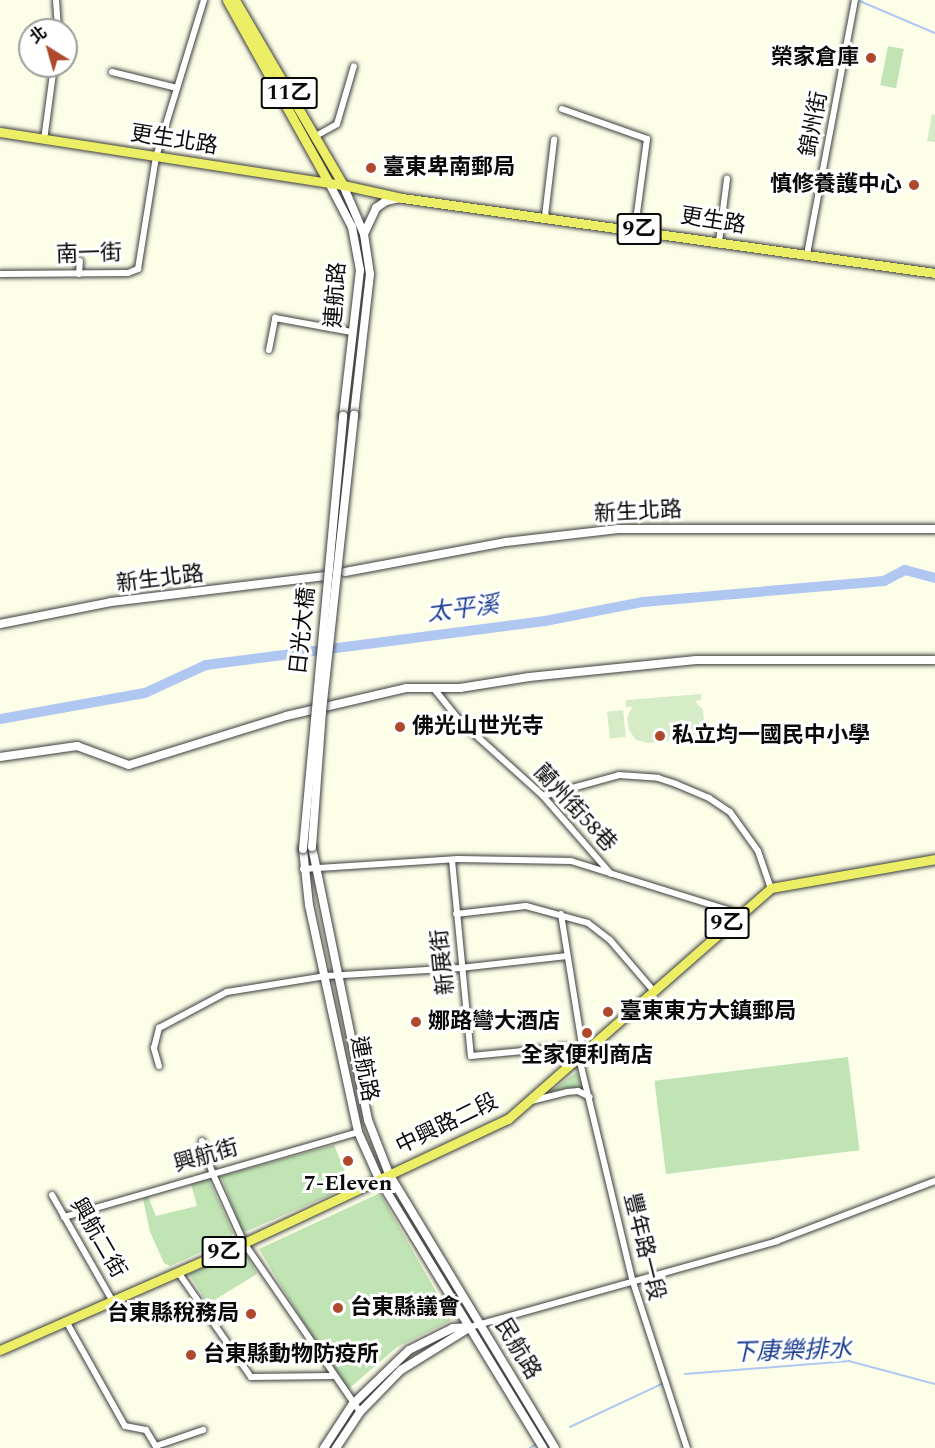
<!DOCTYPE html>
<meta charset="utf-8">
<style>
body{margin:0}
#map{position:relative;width:935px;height:1448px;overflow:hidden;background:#fcfee8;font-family:Spectral,"Noto Sans TC",serif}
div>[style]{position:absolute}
.green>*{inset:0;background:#c1e4b5;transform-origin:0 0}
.pitch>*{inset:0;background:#d5ecc6;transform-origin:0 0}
.stream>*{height:1.5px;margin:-0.75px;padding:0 0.75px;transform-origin:0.75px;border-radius:0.75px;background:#b0c8f1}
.river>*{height:10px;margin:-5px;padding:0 5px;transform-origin:5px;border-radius:5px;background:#b0c8f1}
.roads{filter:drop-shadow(0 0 2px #3d3d3d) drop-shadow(0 0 2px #3d3d3d)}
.minor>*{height:6px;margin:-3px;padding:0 3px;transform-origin:3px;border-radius:3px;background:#fff}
.tertiary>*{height:8px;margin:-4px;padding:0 4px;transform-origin:4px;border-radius:4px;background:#fff}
.primary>*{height:9px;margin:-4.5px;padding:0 4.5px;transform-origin:4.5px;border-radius:4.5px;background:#ecef66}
.bridges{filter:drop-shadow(0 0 2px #3d3d3d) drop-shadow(0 0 2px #3d3d3d)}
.tertiary-bridge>*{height:8px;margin:-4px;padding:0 4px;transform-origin:4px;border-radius:4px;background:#fff}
.dots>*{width:16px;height:16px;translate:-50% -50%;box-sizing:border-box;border:3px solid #fff;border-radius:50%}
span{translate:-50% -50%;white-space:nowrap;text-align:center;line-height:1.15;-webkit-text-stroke:6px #fff;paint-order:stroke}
.shield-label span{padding:2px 4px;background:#fff;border:2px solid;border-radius:4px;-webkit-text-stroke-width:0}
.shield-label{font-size:21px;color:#0a0a0a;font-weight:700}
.poi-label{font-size:22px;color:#0a0a0a;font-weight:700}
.right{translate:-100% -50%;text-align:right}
.left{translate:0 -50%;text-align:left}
.street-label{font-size:22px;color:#0a0a0a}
.water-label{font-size:24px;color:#1d4092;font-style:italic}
.north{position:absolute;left:18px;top:18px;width:60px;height:60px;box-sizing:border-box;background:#fff;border:2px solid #9d9d9d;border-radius:50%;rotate:323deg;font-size:16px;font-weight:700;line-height:24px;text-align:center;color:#0a0a0a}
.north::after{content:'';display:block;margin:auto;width:21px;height:27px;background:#af492d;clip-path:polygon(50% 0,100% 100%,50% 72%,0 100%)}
</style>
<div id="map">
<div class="green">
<div style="left:888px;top:46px;width:16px;height:40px;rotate:11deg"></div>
<div style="left:848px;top:1057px;width:94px;height:195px;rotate:83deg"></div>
<div style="clip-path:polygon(577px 1072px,584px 1090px,551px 1091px)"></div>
<div style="clip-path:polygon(334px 1145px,351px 1186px,245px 1232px,241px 1229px,221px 1176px)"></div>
<div style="clip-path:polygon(208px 1178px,233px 1233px,231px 1239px,170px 1266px,164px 1263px,150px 1232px,143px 1199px,147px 1194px,156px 1216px,197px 1206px,191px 1184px)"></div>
<div style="clip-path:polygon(380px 1193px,452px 1320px,397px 1347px,345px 1392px,259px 1249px)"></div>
<div style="clip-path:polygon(244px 1249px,257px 1274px,208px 1304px,189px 1274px)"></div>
</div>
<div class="pitch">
<div style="clip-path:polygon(932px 114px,935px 115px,935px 142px,927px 141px)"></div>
<div style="clip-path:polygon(701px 694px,701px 700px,695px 701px,703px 710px,704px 723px,692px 738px,648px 743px,636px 740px,629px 730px,627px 718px,632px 707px,626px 707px,626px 700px)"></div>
<div style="left:623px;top:710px;width:27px;height:16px;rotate:84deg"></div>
</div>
<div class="stream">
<div style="left:860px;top:1px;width:82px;rotate:23.1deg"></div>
<div style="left:685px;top:1374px;width:165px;rotate:-4.5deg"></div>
<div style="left:849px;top:1361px;width:89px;rotate:15deg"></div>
<div style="left:570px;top:1427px;width:104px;rotate:-25.1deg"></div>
<div style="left:530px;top:1448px;width:8px;rotate:-30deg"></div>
</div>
<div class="river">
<div style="left:0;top:719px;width:147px;rotate:-10.2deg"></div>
<div style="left:145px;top:693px;width:67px;rotate:-24.7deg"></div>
<div style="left:206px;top:665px;width:342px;rotate:-7.4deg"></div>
<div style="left:545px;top:621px;width:100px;rotate:-11deg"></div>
<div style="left:643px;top:602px;width:242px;rotate:-5deg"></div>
<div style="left:884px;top:581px;width:24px;rotate:-28deg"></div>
<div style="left:905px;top:570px;width:31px;rotate:15deg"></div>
</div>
<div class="roads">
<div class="minor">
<div style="left:56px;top:0;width:30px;rotate:86deg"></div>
<div style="left:112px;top:72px;width:67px;rotate:13.8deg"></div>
<div style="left:562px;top:109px;width:90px;rotate:19.4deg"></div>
<div style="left:647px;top:139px;width:90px;rotate:97.7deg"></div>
<div style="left:314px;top:137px;width:26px;rotate:-29deg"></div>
<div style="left:337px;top:124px;width:60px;rotate:-73.7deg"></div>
<div style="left:44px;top:140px;width:75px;rotate:-82.3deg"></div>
<div style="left:545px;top:216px;width:77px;rotate:-83.2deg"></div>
<div style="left:719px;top:242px;width:64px;rotate:-82.8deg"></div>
<div style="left:807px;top:254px;width:258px;rotate:-79.3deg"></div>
<div style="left:0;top:274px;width:128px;rotate:-0.4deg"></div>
<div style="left:128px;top:273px;width:11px;rotate:-22deg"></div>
<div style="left:138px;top:269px;width:113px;rotate:-80.9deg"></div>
<div style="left:156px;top:157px;width:164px;rotate:-73deg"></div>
<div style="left:79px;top:274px;width:13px;rotate:-86deg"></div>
<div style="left:269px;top:350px;width:33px;rotate:-79deg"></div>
<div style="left:275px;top:318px;width:78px;rotate:10.3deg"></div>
<div style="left:435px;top:690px;width:38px;rotate:51deg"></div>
<div style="left:459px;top:720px;width:113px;rotate:42.1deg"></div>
<div style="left:543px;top:796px;width:103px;rotate:48.9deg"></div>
<div style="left:543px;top:796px;width:79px;rotate:-15.4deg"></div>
<div style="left:619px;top:775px;width:39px;rotate:4deg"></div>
<div style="left:658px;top:778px;width:19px;rotate:18deg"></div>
<div style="left:676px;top:784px;width:36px;rotate:23deg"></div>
<div style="left:709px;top:798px;width:25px;rotate:34deg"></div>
<div style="left:730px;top:812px;width:48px;rotate:54.3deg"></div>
<div style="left:758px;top:851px;width:39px;rotate:71deg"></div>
<div style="left:452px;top:860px;width:197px;rotate:84.5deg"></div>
<div style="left:471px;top:1056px;width:94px;rotate:-5.5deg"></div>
<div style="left:565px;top:1047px;width:18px;rotate:13deg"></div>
<div style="left:303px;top:869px;width:155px;rotate:-3.7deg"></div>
<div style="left:458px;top:859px;width:113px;rotate:1deg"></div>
<div style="left:571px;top:861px;width:175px;rotate:17.3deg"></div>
<div style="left:456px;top:914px;width:70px;rotate:-6.5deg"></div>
<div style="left:526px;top:906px;width:64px;rotate:15.3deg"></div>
<div style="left:588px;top:923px;width:28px;rotate:38deg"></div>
<div style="left:610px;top:940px;width:65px;rotate:49.4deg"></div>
<div style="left:561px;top:914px;width:139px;rotate:80.9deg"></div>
<div style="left:583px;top:1051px;width:11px;rotate:105deg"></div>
<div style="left:580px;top:1062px;width:223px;rotate:76.5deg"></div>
<div style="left:632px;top:1279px;width:178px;rotate:72deg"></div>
<div style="left:159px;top:1066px;width:19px;rotate:-106deg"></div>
<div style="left:154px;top:1048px;width:21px;rotate:-76deg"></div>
<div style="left:159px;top:1028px;width:77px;rotate:-27.9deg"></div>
<div style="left:227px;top:992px;width:100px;rotate:-9.2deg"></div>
<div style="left:326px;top:976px;width:135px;rotate:-3.4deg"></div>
<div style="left:461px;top:968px;width:106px;rotate:-6.5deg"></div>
<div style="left:531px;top:1101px;width:37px;rotate:-14deg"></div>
<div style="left:567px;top:1092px;width:11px;rotate:-5deg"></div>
<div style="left:578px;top:1091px;width:13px;rotate:27deg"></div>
<div style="left:202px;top:1141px;width:33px;rotate:72deg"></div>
<div style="left:212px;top:1172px;width:78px;rotate:65.7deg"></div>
<div style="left:244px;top:1243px;width:205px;rotate:55.5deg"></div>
<div style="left:52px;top:1195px;width:121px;rotate:60.3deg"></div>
<div style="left:64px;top:1217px;width:306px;rotate:-16.1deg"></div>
<div style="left:178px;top:1272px;width:128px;rotate:55.2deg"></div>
<div style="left:251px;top:1377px;width:81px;rotate:-0.7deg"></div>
<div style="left:66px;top:1321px;width:120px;rotate:60.7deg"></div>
<div style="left:125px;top:1426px;width:21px;rotate:11deg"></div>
<div style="left:146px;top:1430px;width:21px;rotate:59deg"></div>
<div style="left:470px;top:1327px;width:319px;rotate:-15.6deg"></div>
<div style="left:777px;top:1241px;width:169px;rotate:-20.8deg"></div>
<div style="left:156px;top:1446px;width:50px;rotate:-18.8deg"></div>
</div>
<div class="tertiary">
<div style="left:329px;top:183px;width:50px;rotate:62.4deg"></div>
<div style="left:352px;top:227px;width:44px;rotate:79.5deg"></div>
<div style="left:360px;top:270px;width:147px;rotate:96.6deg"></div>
<div style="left:343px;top:185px;width:53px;rotate:66.8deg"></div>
<div style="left:364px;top:234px;width:40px;rotate:81.5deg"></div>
<div style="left:370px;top:274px;width:142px;rotate:96.5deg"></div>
<div style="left:364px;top:234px;width:29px;rotate:-65deg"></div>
<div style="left:376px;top:208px;width:12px;rotate:-35deg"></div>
<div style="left:386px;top:201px;width:14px;rotate:-12deg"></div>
<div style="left:345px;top:572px;width:164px;rotate:-10.6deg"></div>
<div style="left:506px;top:542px;width:113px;rotate:-6.6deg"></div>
<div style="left:618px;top:529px;width:317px"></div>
<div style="left:0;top:624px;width:113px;rotate:-11.2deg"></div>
<div style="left:111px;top:602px;width:216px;rotate:-6.9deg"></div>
<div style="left:0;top:757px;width:78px;rotate:-8.1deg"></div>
<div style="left:77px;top:746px;width:55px;rotate:20.1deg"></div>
<div style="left:129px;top:765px;width:164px;rotate:-17.3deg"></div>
<div style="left:286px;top:716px;width:123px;rotate:-13.1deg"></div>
<div style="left:406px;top:688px;width:54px"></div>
<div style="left:460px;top:688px;width:70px;rotate:-9.1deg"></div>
<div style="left:529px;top:677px;width:168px;rotate:-5.8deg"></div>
<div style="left:696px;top:660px;width:239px"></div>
<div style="left:312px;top:847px;width:279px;rotate:78.4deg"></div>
<div style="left:368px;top:1120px;width:58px;rotate:68.7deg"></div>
<div style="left:389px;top:1174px;width:320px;rotate:58.8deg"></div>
<div style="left:303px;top:849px;width:56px;rotate:83.9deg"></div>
<div style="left:309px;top:905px;width:232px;rotate:77.8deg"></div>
<div style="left:358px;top:1132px;width:51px;rotate:65.9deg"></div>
<div style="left:379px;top:1179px;width:315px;rotate:58.6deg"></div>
<div style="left:324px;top:1448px;width:51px;rotate:-56.9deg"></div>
<div style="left:352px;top:1405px;width:79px;rotate:-44deg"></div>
<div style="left:409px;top:1350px;width:49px;rotate:-26.6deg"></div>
<div style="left:453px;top:1328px;width:17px;rotate:-3deg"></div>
<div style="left:336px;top:1448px;width:43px;rotate:-56.3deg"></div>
<div style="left:360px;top:1412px;width:59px;rotate:-45.7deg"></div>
<div style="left:401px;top:1370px;width:80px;rotate:-31.7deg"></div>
</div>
<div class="primary">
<div style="left:227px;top:0;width:210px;rotate:60.9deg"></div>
<div style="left:235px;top:0;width:214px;rotate:59.7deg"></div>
<div style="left:0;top:132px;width:347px;rotate:8.8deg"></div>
<div style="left:343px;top:185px;width:60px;rotate:12.4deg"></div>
<div style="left:402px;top:198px;width:538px;rotate:8.01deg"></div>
<div style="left:0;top:1350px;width:266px;rotate:-23.7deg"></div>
<div style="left:244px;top:1243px;width:292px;rotate:-25.2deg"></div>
<div style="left:508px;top:1119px;width:350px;rotate:-41.3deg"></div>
<div style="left:771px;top:888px;width:167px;rotate:-10deg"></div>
</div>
</div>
<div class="bridges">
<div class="tertiary-bridge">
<div style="left:312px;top:847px;width:136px;rotate:-85.8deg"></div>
<div style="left:322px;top:711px;width:298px;rotate:-83.8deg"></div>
<div style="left:303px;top:849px;width:435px;rotate:-84.7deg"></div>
</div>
</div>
<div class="dots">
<div style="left:871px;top:58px;background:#af492d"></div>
<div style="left:371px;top:168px;background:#af492d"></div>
<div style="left:914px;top:185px;background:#af492d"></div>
<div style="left:400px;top:727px;background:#af492d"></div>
<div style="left:660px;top:736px;background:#af492d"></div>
<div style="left:608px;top:1012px;background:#af492d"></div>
<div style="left:416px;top:1022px;background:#af492d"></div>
<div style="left:587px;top:1033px;background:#af492d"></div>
<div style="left:348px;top:1161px;background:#af492d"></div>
<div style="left:338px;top:1308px;background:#af492d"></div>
<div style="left:251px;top:1314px;background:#af492d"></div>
<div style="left:191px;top:1355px;background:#af492d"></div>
</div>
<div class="shield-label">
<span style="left:289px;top:93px">11乙</span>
<span style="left:639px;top:229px">9乙</span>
<span style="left:727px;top:923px">9乙</span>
<span style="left:224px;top:1252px">9乙</span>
</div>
<div class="poi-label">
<span class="right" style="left:859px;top:58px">榮家倉庫</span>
<span class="left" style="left:383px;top:168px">臺東卑南郵局</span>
<span class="right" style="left:902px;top:185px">慎修養護中心</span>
<span class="left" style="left:412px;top:727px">佛光山世光寺</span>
<span class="left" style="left:672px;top:736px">私立均一國民中小學</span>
<span class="left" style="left:620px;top:1012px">臺東東方大鎮郵局</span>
<span class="left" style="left:428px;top:1022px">娜路彎大酒店</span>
<span style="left:587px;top:1056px">全家便利商店</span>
<span style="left:348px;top:1184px">7-Eleven</span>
<span class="left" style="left:350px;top:1308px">台東縣議會</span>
<span class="right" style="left:239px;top:1314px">台東縣稅務局</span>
<span class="left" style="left:203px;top:1355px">台東縣動物防疫所</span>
</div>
<div class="street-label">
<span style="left:814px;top:124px;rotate:-79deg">錦州街</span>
<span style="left:174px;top:140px;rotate:9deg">更生北路</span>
<span style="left:713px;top:221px;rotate:9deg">更生路</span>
<span style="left:89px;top:254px;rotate:-2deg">南一街</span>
<span style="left:336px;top:295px;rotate:-86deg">連航路</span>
<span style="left:638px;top:512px;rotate:-3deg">新生北路</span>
<span style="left:160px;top:579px;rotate:-7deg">新生北路</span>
<span style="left:303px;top:631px;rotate:-84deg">日光大橋</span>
<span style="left:575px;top:808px;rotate:47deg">蘭州街58巷</span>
<span style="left:443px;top:962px;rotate:-96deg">新展街</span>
<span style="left:364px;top:1069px;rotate:79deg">連航路</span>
<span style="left:447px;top:1124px;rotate:-26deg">中興路二段</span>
<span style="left:206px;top:1156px;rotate:-16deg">興航街</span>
<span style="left:98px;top:1238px;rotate:60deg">興航二街</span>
<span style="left:644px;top:1247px;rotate:76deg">豐年路一段</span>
<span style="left:518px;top:1349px;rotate:59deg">民航路</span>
</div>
<div class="water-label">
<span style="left:463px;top:610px;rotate:-7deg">太平溪</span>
<span style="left:792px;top:1352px;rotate:-2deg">下康樂排水</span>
</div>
<div class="north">北</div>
</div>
